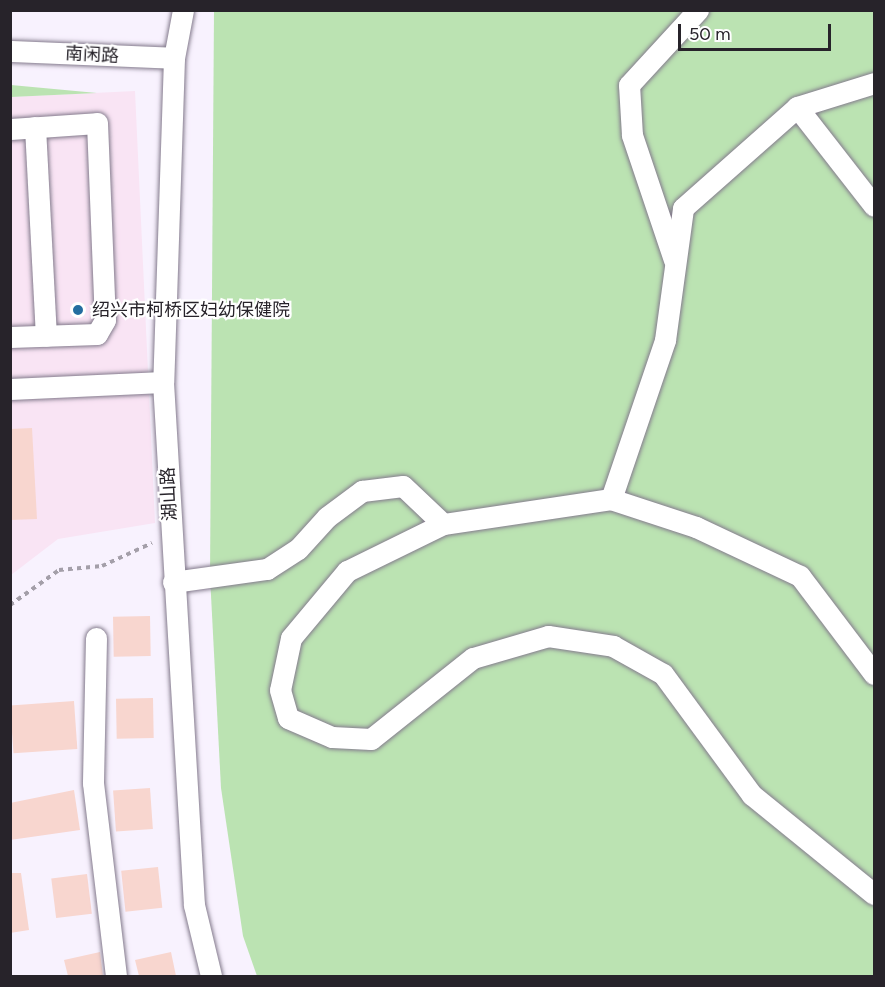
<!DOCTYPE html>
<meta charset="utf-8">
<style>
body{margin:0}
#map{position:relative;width:885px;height:987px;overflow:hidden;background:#f8f2fe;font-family:Figtree,"Noto Sans SC",sans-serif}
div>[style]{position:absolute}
.medical>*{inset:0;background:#f9e4f4}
.green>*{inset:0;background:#bbe3b2}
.building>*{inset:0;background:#f8d6cf;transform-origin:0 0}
.path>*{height:4px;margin-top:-2px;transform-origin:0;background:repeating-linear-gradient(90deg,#a49fa9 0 4.5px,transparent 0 9px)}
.roads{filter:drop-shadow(0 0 2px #847b8d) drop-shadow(0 0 2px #847b8d)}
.minor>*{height:21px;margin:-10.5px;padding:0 10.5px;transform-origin:10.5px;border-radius:10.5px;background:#fff}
.dots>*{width:16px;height:16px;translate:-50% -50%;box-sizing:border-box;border:3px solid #fff;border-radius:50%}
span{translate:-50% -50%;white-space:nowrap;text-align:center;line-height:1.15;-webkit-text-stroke:4.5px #fff;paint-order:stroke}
.street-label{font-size:18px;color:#27232a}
.poi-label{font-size:18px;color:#27232a}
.left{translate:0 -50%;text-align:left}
.frame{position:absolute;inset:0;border:12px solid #27232a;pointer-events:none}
.scale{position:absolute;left:678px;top:24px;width:153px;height:27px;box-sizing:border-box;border:3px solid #27232a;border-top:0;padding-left:8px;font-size:18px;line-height:21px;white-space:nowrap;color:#27232a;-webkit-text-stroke:4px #fff;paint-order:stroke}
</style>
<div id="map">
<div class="medical">
<div style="clip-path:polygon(135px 91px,155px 523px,58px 539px,11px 575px,11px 97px)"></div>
</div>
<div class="green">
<div style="clip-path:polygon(214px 11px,874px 11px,874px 976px,257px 976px,243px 936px,221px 788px,210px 576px)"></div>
<div style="clip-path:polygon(10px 85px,11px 85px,97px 93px,11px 97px)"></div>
</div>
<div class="building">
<div style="clip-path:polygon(32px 428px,37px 519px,10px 520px,10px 429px)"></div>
<div style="left:150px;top:616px;width:40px;height:37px;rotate:89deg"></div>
<div style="left:153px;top:698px;width:40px;height:37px;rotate:89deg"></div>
<div style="left:74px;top:701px;width:48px;height:64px;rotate:86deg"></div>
<div style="left:150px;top:788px;width:41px;height:37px;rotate:86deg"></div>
<div style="clip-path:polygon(74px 790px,80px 830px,10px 840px,10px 803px)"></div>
<div style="left:158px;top:867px;width:41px;height:37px;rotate:84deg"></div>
<div style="clip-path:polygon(10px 873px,21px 873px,29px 930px,10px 933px)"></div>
<div style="left:87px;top:874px;width:40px;height:36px;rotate:83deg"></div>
<div style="clip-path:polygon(100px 952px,103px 976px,68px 976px,64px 960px)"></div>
<div style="clip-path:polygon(171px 952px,176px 976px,139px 976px,135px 960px)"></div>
</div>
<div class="path">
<div style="left:10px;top:605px;width:60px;rotate:-35.5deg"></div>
<div style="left:59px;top:570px;width:43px;rotate:-5.3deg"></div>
<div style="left:102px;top:566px;width:55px;rotate:-24.7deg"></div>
</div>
<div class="roads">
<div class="minor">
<div style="left:183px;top:10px;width:49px;rotate:100.6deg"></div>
<div style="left:174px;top:58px;width:324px;rotate:91.9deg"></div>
<div style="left:163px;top:382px;width:524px;rotate:86.61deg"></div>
<div style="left:194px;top:905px;width:73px;rotate:76.5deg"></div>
<div style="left:10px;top:51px;width:164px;rotate:2.4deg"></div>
<div style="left:797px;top:107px;width:125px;rotate:52.1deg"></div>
<div style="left:35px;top:127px;width:209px;rotate:87deg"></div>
<div style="left:10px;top:129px;width:87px;rotate:-3.9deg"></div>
<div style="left:97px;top:123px;width:197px;rotate:87.7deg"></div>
<div style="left:105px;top:320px;width:16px;rotate:120deg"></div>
<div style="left:97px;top:334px;width:87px;rotate:178deg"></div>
<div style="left:674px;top:260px;width:132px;rotate:-108.6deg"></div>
<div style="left:632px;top:135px;width:50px;rotate:-93.4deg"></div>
<div style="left:629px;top:85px;width:102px;rotate:-47.4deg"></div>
<div style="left:10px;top:389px;width:153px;rotate:-2.6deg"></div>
<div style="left:611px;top:499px;width:168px;rotate:-71.2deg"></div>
<div style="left:665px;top:340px;width:133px;rotate:-82.2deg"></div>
<div style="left:683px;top:208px;width:152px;rotate:-41.5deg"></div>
<div style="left:797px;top:107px;width:81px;rotate:-17.3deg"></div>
<div style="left:173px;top:582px;width:95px;rotate:-7.9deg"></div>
<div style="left:267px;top:569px;width:37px;rotate:-33deg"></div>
<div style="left:298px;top:549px;width:43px;rotate:-47.8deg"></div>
<div style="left:327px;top:517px;width:44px;rotate:-36.6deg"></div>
<div style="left:362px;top:491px;width:41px;rotate:-7deg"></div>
<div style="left:403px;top:486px;width:55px;rotate:43.5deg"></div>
<div style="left:96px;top:638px;width:145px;rotate:91.2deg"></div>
<div style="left:93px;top:783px;width:194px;rotate:83.2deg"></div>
<div style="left:874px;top:674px;width:123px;rotate:-127.1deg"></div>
<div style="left:800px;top:576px;width:115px;rotate:-154.8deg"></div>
<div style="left:696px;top:527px;width:89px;rotate:-161.8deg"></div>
<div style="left:611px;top:499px;width:170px;rotate:171.5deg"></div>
<div style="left:443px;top:524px;width:107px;rotate:153.9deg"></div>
<div style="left:347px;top:571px;width:87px;rotate:129.9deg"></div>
<div style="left:291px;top:638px;width:53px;rotate:101.9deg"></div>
<div style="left:280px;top:690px;width:29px;rotate:74deg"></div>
<div style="left:288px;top:718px;width:48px;rotate:23.4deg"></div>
<div style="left:332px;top:737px;width:39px;rotate:3deg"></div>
<div style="left:371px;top:739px;width:130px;rotate:-38.5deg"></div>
<div style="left:473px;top:658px;width:78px;rotate:-16.3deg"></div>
<div style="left:548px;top:636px;width:66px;rotate:8.7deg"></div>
<div style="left:613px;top:646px;width:57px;rotate:29.2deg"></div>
<div style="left:663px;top:674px;width:150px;rotate:53.7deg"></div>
<div style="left:752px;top:795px;width:157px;rotate:39.1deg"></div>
</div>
</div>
<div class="dots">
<div style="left:78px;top:310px;background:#246da0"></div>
</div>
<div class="street-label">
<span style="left:92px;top:55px;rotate:3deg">南闲路</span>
<span style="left:169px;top:494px;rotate:-93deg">湖山路</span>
</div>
<div class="poi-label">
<span class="left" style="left:92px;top:310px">绍兴市柯桥区妇幼保健院</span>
</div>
<div class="frame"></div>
<div class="scale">50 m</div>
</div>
